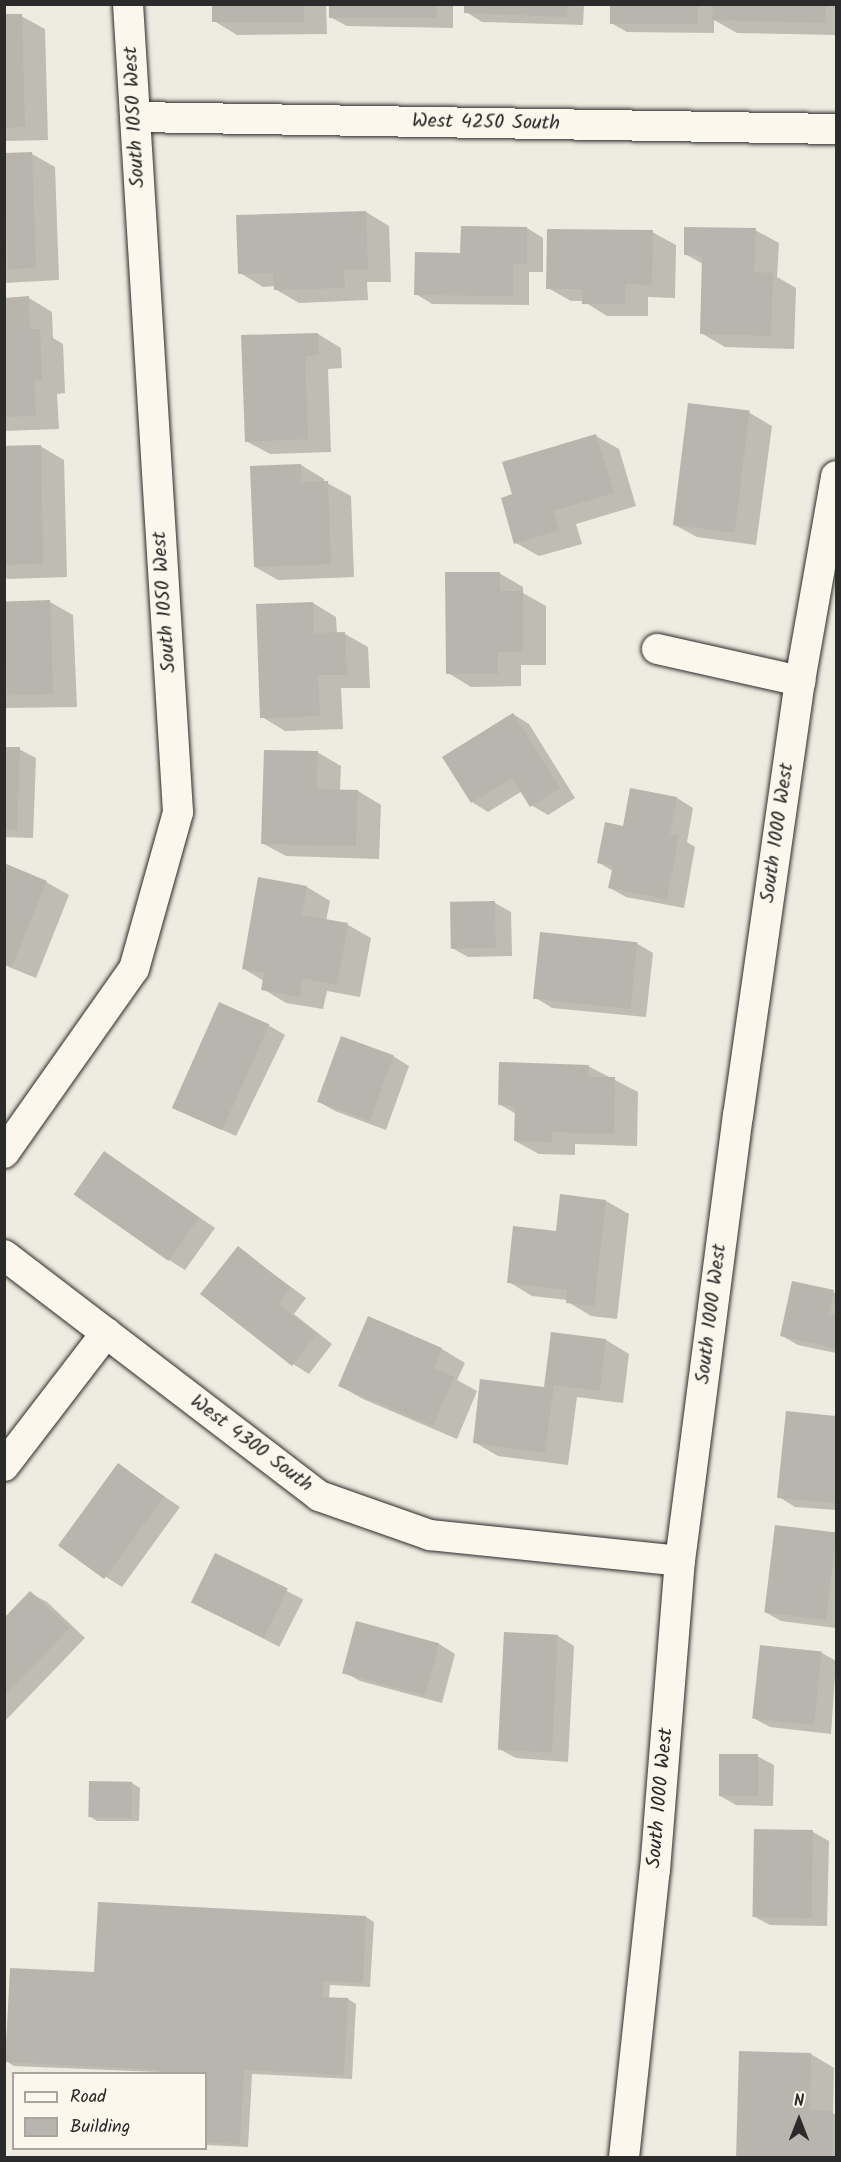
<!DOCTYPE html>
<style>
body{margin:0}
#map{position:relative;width:841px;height:2162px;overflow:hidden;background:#eeebe0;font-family:Kalam,sans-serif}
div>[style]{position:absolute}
.shadow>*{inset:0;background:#0003;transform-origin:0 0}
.building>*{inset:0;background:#b8b5ae;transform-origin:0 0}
.roads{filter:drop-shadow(0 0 2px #2b2b2b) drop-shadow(0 0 2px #2b2b2b)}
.street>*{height:30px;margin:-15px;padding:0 15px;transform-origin:15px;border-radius:15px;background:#fbf7ec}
span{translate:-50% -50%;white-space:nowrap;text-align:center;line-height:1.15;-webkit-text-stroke:5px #fbf7ec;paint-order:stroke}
.street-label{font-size:20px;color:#2b2b2b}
.frame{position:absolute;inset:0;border:6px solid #2b2b2b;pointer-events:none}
.legend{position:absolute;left:12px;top:2072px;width:195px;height:78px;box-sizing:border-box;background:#fbf7ec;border:2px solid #a8a59f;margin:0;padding:8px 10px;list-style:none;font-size:18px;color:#2b2b2b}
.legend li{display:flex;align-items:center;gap:12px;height:30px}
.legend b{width:30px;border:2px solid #a8a59f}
.north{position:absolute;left:769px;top:2090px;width:60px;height:60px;-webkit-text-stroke:4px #fbf7ec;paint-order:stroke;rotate:0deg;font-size:16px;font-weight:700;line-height:24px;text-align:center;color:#2b2b2b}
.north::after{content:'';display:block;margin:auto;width:21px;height:27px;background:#2b2b2b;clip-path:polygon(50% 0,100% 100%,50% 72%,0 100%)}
</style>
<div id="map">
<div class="shadow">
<div style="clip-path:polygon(213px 4px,326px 4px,327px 34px,237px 35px,214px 21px)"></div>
<div style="clip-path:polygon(331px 4px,453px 4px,453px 28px,347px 26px,330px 17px)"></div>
<div style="clip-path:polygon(466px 4px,584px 4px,583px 25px,482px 22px,466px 12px)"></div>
<div style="clip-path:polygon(611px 4px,836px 4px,836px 35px,737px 33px,714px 20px,714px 33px,627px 32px,611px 23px)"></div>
<div style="clip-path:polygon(4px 16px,21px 16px,45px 29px,48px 140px,4px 141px)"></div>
<div style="clip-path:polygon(4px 154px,32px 154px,55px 167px,59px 280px,4px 283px)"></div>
<div style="clip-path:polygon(366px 212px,389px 226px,391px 282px,367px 282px,368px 300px,299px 303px,275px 289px,275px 286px,263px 287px,240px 273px)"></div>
<div style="clip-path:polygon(527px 228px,543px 238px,543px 272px,529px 272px,529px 305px,432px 304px,416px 294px,462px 255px)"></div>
<div style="clip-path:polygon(755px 230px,779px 243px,777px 277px,796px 288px,794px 349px,725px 347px,701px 333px,703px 264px,685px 254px)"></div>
<div style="clip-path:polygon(652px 232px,676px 245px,675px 298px,648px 297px,648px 316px,607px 316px,583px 301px,571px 301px,548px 288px)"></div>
<div style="clip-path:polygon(29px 298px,52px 312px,53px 338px,63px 344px,65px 393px,57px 394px,59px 429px,4px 431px,4px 299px)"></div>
<div style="clip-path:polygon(318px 334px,341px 348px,342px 368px,328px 369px,331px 452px,270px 454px,246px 441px)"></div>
<div style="clip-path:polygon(748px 412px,772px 426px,756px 545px,697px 537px,673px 524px)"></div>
<div style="clip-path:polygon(596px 436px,619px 449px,636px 506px,576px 524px,582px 544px,539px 556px,516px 543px,514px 495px)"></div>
<div style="clip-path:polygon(40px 446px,64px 460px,67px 577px,8px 579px,4px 577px,4px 447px)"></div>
<div style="clip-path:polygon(301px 465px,324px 479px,325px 482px,351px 496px,354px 577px,278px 580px,255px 567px)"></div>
<div style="clip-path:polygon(499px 573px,523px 587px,523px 593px,546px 606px,546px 665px,521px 665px,521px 686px,471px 687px,448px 673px)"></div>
<div style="clip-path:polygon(50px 602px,73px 615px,77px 707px,4px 708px,4px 603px)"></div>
<div style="clip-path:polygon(313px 603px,336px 617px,337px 634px,345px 634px,368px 647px,370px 688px,341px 688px,343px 729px,285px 731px,262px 717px)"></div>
<div style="clip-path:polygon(513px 714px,529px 724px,575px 798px,548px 815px,531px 805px,522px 791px,488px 812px,472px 802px)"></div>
<div style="clip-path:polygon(4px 748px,19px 749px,36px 758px,33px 838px,4px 837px)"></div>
<div style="clip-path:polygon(317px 752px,341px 766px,340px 791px,358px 791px,381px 805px,379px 859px,286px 856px,262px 843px)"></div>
<div style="clip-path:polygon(631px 790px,677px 798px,693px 808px,687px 842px,695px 847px,684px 908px,626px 897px,610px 888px,613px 871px,599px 863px,625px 827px)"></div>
<div style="clip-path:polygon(4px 865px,46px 882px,69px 895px,36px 978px,4px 965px)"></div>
<div style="clip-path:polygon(307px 887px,330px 901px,326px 921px,348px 925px,371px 938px,360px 997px,327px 991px,323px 1009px,286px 1003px,263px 989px,264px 981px,244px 969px)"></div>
<div style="clip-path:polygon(495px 903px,511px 912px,512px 956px,468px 957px,452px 948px)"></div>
<div style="clip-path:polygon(636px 943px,653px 953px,646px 1017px,552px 1008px,536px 998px)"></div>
<div style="clip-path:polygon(268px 1025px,285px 1035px,236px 1136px,174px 1108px)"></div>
<div style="clip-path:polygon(393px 1056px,409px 1066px,386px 1130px,335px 1111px,319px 1102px)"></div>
<div style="clip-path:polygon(588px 1066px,638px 1092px,637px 1146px,575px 1144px,575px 1155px,539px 1154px,515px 1141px,516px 1114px,499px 1104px)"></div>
<div style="clip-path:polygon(105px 1153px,215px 1228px,185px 1270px,169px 1260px)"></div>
<div style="clip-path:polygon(606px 1201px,629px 1214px,617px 1319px,591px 1316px,568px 1302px,568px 1300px,532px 1296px,509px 1282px,558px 1233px)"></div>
<div style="clip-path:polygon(238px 1248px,306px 1298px,294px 1314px,332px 1344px,309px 1374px,293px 1364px)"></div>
<div style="clip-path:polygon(794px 1283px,836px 1293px,836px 1353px,798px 1345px,782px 1336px)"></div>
<div style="clip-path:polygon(369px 1318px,442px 1349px,465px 1363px,457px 1380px,477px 1391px,457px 1439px,363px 1399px,340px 1386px)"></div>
<div style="clip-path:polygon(606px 1340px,629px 1354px,623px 1403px,577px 1397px,568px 1465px,498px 1456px,474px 1442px)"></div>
<div style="clip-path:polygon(787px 1413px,836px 1417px,836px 1510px,795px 1507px,779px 1497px)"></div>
<div style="clip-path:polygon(118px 1465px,180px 1507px,122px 1587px,106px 1577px)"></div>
<div style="clip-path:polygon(776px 1527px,836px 1534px,836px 1628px,781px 1621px,765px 1612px)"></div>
<div style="left:216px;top:1555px;width:98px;height:53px;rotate:27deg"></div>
<div style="clip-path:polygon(30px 1593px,47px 1602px,85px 1638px,4px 1722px,4px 1620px)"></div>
<div style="clip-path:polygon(357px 1623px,439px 1644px,455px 1654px,442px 1703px,360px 1681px,344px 1672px)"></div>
<div style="clip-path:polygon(558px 1636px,574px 1646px,568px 1762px,516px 1758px,499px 1749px)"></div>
<div style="clip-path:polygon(761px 1647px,822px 1653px,836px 1661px,831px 1734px,770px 1727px,753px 1718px)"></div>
<div style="clip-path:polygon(757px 1756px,774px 1765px,773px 1806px,736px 1805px,720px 1796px)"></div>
<div style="clip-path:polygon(132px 1783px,140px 1788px,139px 1821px,97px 1821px,89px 1816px)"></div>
<div style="clip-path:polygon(813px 1832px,829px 1841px,827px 1926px,770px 1925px,753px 1916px)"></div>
<div style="clip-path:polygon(366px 1917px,374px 1922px,370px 1987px,330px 1985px,329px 1998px,348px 1999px,356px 2004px,352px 2079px,252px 2074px,248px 2147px,206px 2145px,206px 2074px,14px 2066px,6px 2061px,96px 1974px)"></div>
<div style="clip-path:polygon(811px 2054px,834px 2068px,833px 2113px,836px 2115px,836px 2158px,737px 2158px)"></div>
</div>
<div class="building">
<div style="left:212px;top:4px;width:92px;height:18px"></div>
<div style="left:329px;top:4px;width:108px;height:14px"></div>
<div style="clip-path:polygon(464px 4px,568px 4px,567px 17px,464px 13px)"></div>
<div style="left:610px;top:4px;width:88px;height:20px"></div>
<div style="clip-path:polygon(713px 4px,826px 4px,826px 23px,712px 20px)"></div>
<div style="clip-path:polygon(4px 14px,22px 14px,25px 127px,4px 128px)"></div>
<div style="left:32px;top:152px;width:116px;height:28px;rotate:88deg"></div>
<div style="clip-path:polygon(366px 211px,368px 269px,344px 270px,345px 288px,274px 290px,273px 273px,238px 274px,236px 215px)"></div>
<div style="clip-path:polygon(461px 226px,527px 227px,527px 264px,513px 264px,513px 296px,414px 295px,415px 252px,460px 253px)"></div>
<div style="clip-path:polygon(684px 227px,756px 228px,754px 272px,773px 273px,771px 336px,700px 334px,702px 256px,684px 255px)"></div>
<div style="clip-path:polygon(547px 229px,653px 230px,652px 285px,625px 284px,625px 304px,582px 304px,582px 289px,546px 289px)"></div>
<div style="clip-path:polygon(29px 296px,30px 329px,40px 329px,42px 380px,34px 381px,36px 416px,4px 417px,4px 298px)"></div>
<div style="clip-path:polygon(318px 333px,319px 355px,305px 356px,308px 439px,245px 442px,241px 335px)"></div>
<div style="left:688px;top:403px;width:62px;height:123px;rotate:7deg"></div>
<div style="clip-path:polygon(596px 434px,614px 493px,553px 511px,559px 530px,514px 544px,501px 498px,512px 494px,502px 462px)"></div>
<div style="left:41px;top:445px;width:119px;height:37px;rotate:89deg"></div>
<div style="clip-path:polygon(301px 464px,302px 482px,328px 481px,331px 564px,254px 567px,250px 466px)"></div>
<div style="clip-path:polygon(445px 572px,500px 572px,500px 591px,523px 591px,523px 652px,498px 652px,498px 674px,446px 674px)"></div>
<div style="left:50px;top:600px;width:94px;height:46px;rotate:88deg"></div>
<div style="clip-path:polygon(313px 602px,314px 633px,345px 632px,347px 675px,318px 675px,320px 716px,260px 718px,256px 604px)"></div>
<div style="clip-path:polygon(513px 713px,560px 788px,530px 807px,512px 778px,471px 803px,442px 757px)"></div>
<div style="clip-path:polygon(4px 747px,20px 747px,17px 830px,4px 829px)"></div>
<div style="clip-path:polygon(264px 750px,318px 751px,317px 789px,358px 790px,356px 846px,261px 844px)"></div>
<div style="clip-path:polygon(630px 788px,677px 797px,670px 834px,679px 836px,667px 899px,608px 888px,613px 866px,597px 863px,605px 822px,623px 826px)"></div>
<div style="clip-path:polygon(4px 863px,47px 881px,12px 966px,4px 963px)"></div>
<div style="clip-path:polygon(258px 877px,307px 886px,302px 915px,348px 923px,337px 985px,303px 978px,300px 997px,261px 990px,264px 973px,242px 969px)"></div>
<div style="left:495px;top:901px;width:47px;height:45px;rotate:89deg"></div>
<div style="left:540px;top:932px;width:98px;height:67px;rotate:6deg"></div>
<div style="left:219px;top:1002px;width:55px;height:116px;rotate:24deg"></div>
<div style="left:341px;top:1036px;width:56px;height:70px;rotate:20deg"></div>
<div style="clip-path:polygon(499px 1062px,589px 1065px,588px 1077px,615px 1077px,614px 1134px,552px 1132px,552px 1142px,514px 1141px,515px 1106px,498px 1105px)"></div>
<div style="left:104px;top:1151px;width:116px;height:53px;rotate:35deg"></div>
<div style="clip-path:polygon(560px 1194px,606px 1200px,594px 1306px,566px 1303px,567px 1290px,507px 1283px,513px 1226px,556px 1231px)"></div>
<div style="clip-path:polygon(238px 1246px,291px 1288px,278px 1304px,317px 1334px,292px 1366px,200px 1294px)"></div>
<div style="clip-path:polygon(792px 1281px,834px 1290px,829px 1313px,836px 1315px,836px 1348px,780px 1336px)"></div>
<div style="clip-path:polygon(368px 1316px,442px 1348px,434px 1368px,454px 1377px,433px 1426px,338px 1386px)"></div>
<div style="clip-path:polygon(551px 1332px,606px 1339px,600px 1391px,554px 1385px,545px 1453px,473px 1443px,480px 1379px,544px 1387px)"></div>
<div style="clip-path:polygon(786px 1411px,836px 1416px,836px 1503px,777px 1498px)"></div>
<div style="left:118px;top:1463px;width:57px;height:102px;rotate:36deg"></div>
<div style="left:775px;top:1525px;width:62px;height:88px;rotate:7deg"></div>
<div style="left:215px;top:1553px;width:81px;height:55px;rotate:26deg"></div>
<div style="clip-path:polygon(30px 1591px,70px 1628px,4px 1696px,4px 1618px)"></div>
<div style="left:356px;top:1621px;width:86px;height:54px;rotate:15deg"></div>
<div style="left:504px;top:1632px;width:54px;height:118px;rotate:3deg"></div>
<div style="left:760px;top:1645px;width:62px;height:74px;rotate:6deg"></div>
<div style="left:719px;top:1754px;width:39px;height:42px"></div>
<div style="left:89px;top:1781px;width:43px;height:36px;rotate:1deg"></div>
<div style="left:754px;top:1829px;width:59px;height:88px;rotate:1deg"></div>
<div style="clip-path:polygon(98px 1902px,366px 1916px,363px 1983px,323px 1981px,322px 1997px,348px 1998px,344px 2075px,244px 2070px,240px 2144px,206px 2142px,206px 2074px,160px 2074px,160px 2070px,5px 2062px,10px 1968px,94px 1972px)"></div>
<div style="clip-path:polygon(739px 2051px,811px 2053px,810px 2110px,833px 2111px,832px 2158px,736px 2158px)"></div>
</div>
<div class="roads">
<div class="street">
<div style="left:135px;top:117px;width:701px;rotate:0.98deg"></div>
<div style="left:657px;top:649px;width:147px;rotate:12.6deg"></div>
<div style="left:4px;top:1153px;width:225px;rotate:-54.8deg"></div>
<div style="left:134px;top:969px;width:163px;rotate:-74.3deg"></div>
<div style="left:178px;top:812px;width:810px;rotate:-93.54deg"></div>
<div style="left:4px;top:1255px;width:397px;rotate:37.4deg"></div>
<div style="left:319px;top:1496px;width:118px;rotate:19.4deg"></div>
<div style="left:430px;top:1535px;width:251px;rotate:5.9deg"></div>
<div style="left:4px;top:1466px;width:168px;rotate:-52.5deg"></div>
<div style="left:624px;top:2158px;width:290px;rotate:-83.9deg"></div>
<div style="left:655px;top:1870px;width:310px;rotate:-85.4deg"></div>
<div style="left:680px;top:1561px;width:449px;rotate:-82.6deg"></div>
<div style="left:738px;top:1116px;width:439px;rotate:-81.9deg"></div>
<div style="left:800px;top:681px;width:208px;rotate:-80deg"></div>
</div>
</div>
<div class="street-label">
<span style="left:135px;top:117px;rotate:-93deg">South 1050 West</span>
<span style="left:486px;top:123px;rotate:1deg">West 4250 South</span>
<span style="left:165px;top:602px;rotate:-94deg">South 1050 West</span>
<span style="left:778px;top:833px;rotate:-82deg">South 1000 West</span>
<span style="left:712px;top:1314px;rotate:-83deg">South 1000 West</span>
<span style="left:251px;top:1444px;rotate:37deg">West 4300 South</span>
<span style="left:661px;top:1798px;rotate:-85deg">South 1000 West</span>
</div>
<div class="frame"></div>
<ul class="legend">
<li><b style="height:8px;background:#fbf7ec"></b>Road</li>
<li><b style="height:16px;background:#b8b5ae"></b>Building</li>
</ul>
<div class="north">N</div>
</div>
